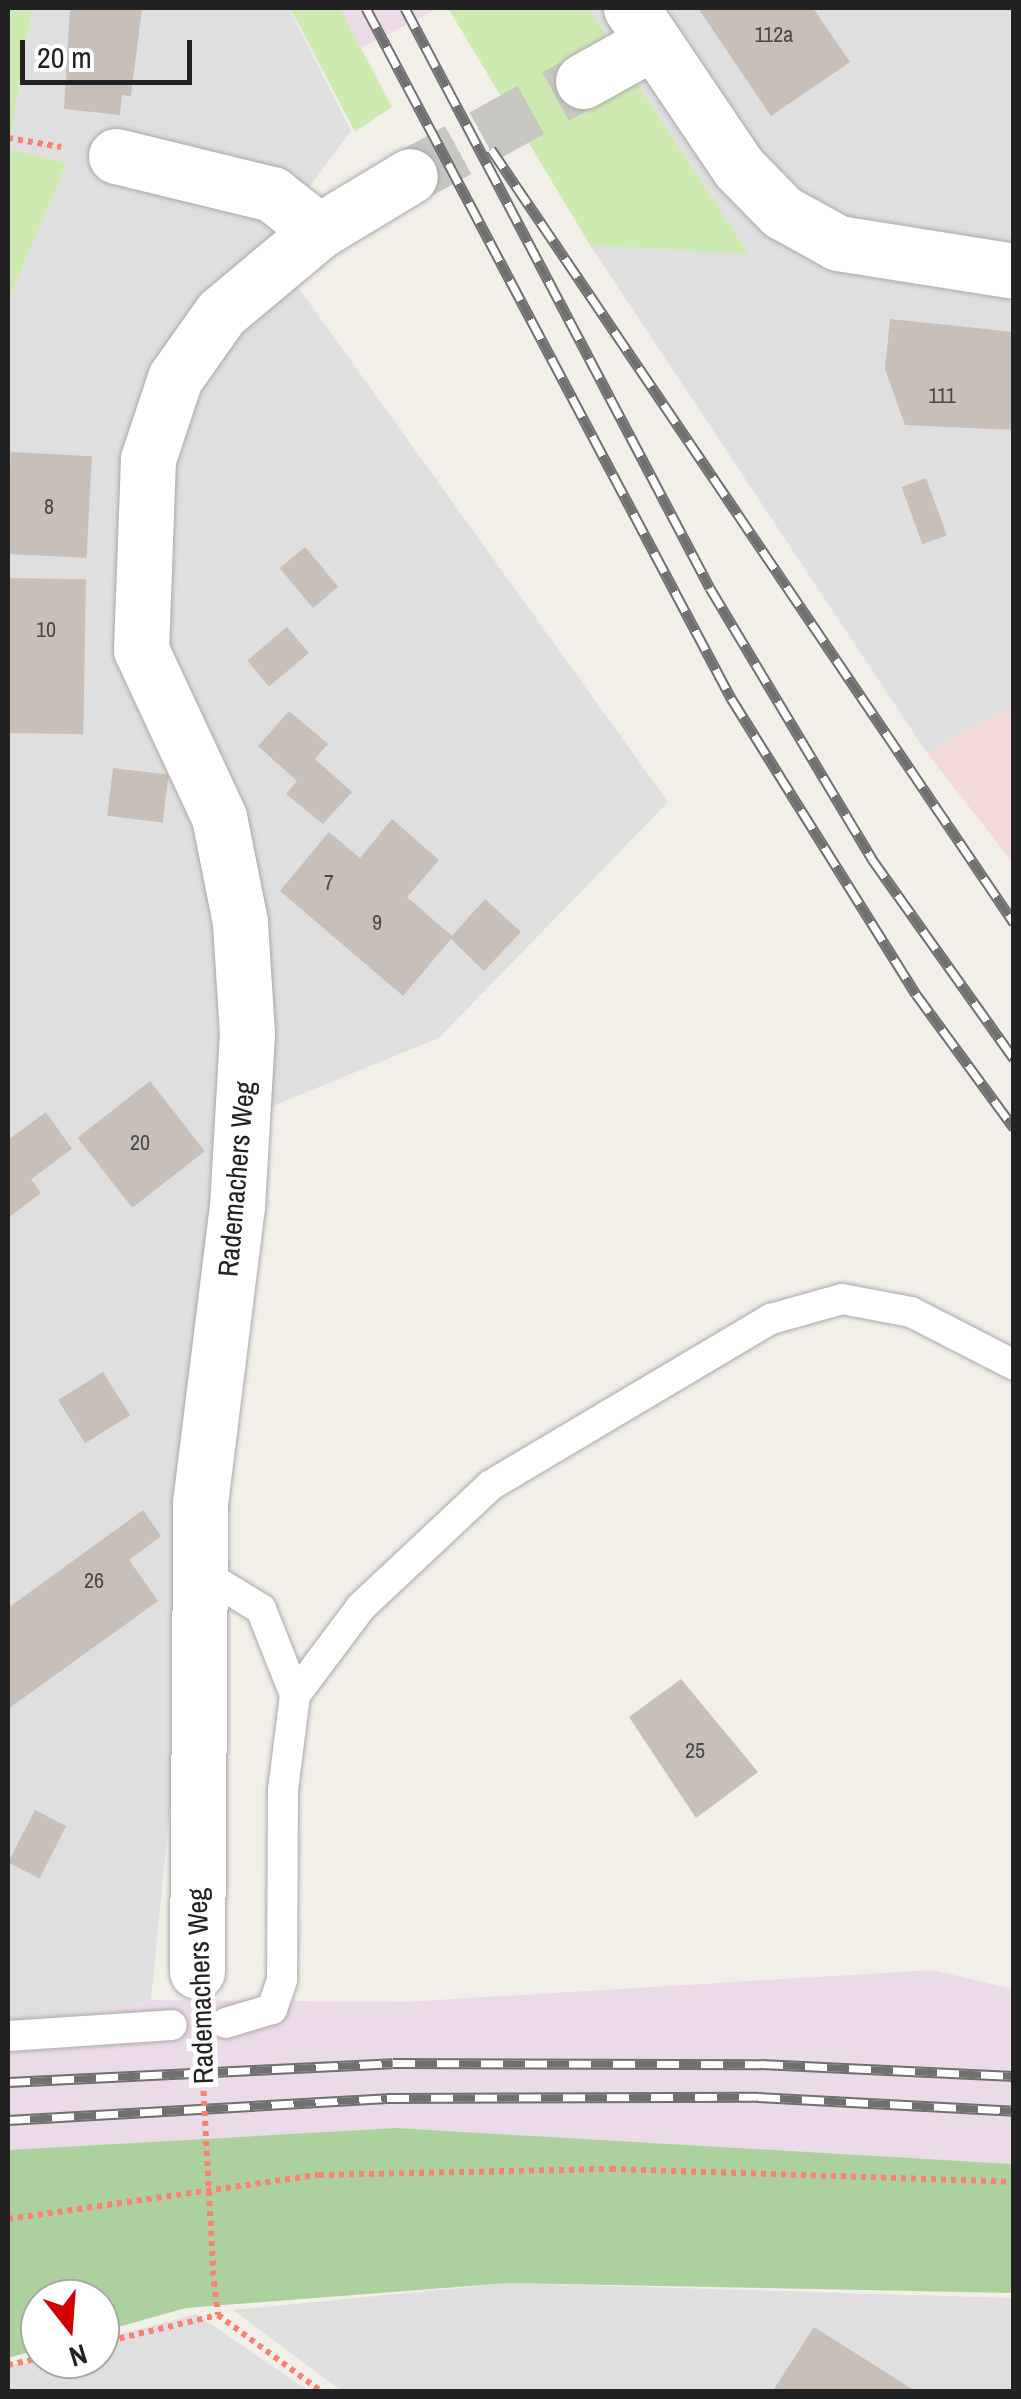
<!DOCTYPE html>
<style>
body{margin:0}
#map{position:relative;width:1021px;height:2399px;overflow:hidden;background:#f2efe9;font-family:"Archivo Narrow",sans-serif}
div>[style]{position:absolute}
.residential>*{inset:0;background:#e0dfdf}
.commercial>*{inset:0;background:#f2dad9}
.industrial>*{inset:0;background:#ebdbe8}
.grass>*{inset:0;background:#cdebb0}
.forest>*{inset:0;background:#add19e}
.building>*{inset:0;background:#c7bfb8;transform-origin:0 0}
.minor-tunnel>*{height:55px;margin-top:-27.5px;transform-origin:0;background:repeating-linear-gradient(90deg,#c8c6c1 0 55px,transparent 0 83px)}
.path>*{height:6px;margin-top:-3px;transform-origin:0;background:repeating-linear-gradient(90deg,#fa8072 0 5px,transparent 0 10px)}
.roads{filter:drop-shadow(0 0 2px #a9a9a9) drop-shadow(0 0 2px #a9a9a9)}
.service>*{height:30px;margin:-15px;padding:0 15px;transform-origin:15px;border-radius:15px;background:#fff}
.minor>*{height:55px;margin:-27.5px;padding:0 27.5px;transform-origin:27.5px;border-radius:27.5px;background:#fff}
.tertiary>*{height:55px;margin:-27.5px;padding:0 27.5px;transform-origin:27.5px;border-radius:27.5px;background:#fff}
.rail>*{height:11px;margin-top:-5.5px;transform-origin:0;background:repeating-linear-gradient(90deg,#fff 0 22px,#707070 0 44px);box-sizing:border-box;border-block:2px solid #707070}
.path-bridge>*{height:6px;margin-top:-3px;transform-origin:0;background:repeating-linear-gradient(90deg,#fa8072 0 5px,transparent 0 10px)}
span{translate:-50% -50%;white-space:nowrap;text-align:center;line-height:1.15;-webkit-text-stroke:10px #fff;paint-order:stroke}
.number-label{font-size:22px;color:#4b4948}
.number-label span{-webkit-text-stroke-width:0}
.street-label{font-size:28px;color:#222}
.frame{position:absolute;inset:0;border:10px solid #222;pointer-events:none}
.north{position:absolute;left:20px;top:2279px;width:100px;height:100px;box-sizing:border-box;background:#fff;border:2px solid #a7a7a7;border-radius:50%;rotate:163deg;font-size:28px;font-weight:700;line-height:40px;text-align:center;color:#222}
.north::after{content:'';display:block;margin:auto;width:35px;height:45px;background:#d40000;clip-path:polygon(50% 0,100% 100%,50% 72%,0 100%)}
.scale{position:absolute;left:20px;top:40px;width:172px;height:45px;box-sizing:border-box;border:5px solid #222;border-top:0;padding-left:12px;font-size:30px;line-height:35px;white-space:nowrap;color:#222;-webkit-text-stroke:8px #fff;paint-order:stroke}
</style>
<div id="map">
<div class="residential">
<div style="clip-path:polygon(32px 8px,289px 8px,351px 131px,267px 244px,668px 802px,439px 1038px,221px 1127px,193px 1571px,151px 2000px,8px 2027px,8px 302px,67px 163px,9px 150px)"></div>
<div style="clip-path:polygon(588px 8px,1013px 8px,1013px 706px,927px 753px,590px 245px,748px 253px)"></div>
<div style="clip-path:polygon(509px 2283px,1013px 2298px,1013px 2391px,342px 2391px,233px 2310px)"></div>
<div style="clip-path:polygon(196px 2314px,309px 2391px,8px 2391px,8px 2364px,100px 2359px,100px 2340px)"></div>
</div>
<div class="commercial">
<div style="clip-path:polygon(1013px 706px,1013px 863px,927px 753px)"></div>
</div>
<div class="industrial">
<div style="clip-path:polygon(333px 8px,439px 8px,359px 49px)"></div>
<div style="clip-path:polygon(933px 1970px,1013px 1989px,1013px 2164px,396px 2128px,8px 2150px,8px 2027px,151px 2000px,404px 2002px)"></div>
</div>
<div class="grass">
<div style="clip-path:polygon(8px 8px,32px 8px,9px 149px,67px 163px,8px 302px)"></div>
<div style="clip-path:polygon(290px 8px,340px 8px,392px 107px,355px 132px)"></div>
<div style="clip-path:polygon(448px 8px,588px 8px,749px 254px,590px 245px)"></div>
</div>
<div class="forest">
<div style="clip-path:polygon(396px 2128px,1013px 2164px,1013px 2293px,509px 2283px,186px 2308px,100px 2332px,100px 2299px,40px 2299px,40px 2349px,8px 2358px,8px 2150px)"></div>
</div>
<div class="building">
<div style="clip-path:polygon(70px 8px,142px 8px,131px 96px,122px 95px,120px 115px,64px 109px)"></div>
<div style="clip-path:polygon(698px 8px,813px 8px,850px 62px,771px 116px)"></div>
<div style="clip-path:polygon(890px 319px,1014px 332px,1014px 430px,905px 425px,885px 369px)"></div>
<div style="left:11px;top:452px;width:81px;height:102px;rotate:3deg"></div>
<div style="left:926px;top:478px;width:61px;height:26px;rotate:70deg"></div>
<div style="left:305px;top:547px;width:52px;height:33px;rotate:50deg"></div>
<div style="left:8px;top:578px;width:78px;height:155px;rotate:1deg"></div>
<div style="left:287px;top:627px;width:34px;height:52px;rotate:50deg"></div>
<div style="clip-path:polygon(289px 711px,328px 744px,315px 759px,352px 792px,323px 824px,286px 794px,297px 781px,258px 746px)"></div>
<div style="left:113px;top:768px;width:56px;height:48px;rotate:7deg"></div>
<div style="clip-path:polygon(392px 819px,439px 860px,407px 897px,452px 936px,485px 899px,521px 932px,484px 971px,451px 939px,403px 996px,280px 891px,329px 832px,360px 858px)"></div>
<div style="left:150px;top:1081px;width:89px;height:92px;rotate:52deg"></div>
<div style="clip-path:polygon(46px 1112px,72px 1149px,31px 1179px,41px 1193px,8px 1218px,8px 1140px)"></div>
<div style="left:103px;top:1372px;width:51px;height:53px;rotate:58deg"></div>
<div style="clip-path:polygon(143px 1510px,161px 1536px,129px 1560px,158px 1601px,8px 1709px,8px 1608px)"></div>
<div style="clip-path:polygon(681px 1679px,758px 1772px,696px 1818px,629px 1717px)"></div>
<div style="left:35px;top:1810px;width:35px;height:59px;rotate:27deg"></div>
<div style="clip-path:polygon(814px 2327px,917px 2392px,772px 2392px)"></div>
</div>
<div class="minor-tunnel">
<div style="left:410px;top:176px;width:197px;rotate:-28.8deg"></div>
</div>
<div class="path">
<div style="left:8px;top:138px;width:54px;rotate:9.6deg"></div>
<div style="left:8px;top:2219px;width:314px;rotate:-8.1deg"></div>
<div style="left:319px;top:2175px;width:292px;rotate:-1.2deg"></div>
<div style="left:611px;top:2169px;width:403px;rotate:1.8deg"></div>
<div style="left:214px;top:2282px;width:33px;rotate:83deg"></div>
<div style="left:100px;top:2343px;width:121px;rotate:-13.3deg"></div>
<div style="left:218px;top:2315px;width:129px;rotate:36.5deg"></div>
<div style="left:8px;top:2365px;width:33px;rotate:-12deg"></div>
</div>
<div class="roads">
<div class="service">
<div style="left:199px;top:1571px;width:73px;rotate:31.5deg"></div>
<div style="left:261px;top:1609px;width:92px;rotate:68.4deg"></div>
<div style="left:295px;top:1695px;width:96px;rotate:97.2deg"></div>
<div style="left:283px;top:1790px;width:190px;rotate:90.3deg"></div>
<div style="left:282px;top:1980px;width:31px;rotate:109deg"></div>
<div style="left:272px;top:2009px;width:48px;rotate:163.1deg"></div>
<div style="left:295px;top:1695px;width:110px;rotate:-53.1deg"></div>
<div style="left:361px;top:1607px;width:178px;rotate:-43.2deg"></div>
<div style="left:491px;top:1485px;width:326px;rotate:-30.7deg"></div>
<div style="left:771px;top:1319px;width:74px;rotate:-15.7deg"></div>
<div style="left:842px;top:1299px;width:70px;rotate:10.7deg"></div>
<div style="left:911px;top:1312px;width:116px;rotate:27.2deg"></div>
<div style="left:8px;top:2036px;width:164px;rotate:-3.8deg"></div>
</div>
<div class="minor">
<div style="left:583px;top:81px;width:78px;rotate:-29.2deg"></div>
<div style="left:116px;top:156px;width:161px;rotate:13.7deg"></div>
<div style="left:272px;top:194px;width:60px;rotate:38.2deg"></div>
<div style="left:197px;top:1971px;width:468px;rotate:-89.6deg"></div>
<div style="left:200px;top:1503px;width:298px;rotate:-82.9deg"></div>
<div style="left:237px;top:1207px;width:173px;rotate:-86.7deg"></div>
<div style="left:247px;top:1034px;width:112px;rotate:-93.6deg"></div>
<div style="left:240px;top:922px;width:107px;rotate:-101.3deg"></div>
<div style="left:219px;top:817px;width:184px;rotate:-115deg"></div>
<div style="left:141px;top:650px;width:191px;rotate:-87.9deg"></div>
<div style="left:148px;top:459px;width:85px;rotate:-71.6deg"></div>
<div style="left:175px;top:378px;width:80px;rotate:-54.7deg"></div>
<div style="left:221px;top:313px;width:128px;rotate:-39.9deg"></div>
<div style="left:319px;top:231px;width:106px;rotate:-31.1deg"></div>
</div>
<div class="tertiary">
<div style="left:631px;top:8px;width:193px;rotate:56deg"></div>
<div style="left:739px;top:168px;width:62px;rotate:45.7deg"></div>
<div style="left:782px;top:212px;width:64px;rotate:29deg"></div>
<div style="left:838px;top:243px;width:178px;rotate:9deg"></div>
</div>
</div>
<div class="rail">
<div style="left:366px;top:8px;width:781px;rotate:62.12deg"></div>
<div style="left:731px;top:698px;width:349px;rotate:58deg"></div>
<div style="left:916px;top:994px;width:166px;rotate:53.8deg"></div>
<div style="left:405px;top:8px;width:655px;rotate:62.26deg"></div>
<div style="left:710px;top:588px;width:316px;rotate:59.1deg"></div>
<div style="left:872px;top:859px;width:245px;rotate:54.6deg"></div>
<div style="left:491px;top:149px;width:934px;rotate:55.95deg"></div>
<div style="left:8px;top:2082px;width:385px;rotate:-2.8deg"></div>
<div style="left:393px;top:2063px;width:368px;rotate:0.2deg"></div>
<div style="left:761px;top:2064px;width:253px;rotate:2.7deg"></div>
<div style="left:8px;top:2120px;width:380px;rotate:-3.3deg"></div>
<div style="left:387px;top:2098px;width:371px;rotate:-0.2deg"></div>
<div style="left:758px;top:2097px;width:256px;rotate:3.1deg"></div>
</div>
<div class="path-bridge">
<div style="left:197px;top:1971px;width:311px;rotate:86.9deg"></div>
</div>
<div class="number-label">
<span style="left:774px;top:35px">112a</span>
<span style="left:942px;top:396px">111</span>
<span style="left:49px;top:507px">8</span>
<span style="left:46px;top:630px">10</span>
<span style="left:329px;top:883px">7</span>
<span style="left:377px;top:923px">9</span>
<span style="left:140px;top:1143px">20</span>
<span style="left:94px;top:1581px">26</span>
<span style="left:695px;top:1751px">25</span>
</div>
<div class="street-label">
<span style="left:236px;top:1179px;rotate:-85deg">Rademachers Weg</span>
<span style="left:200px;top:1986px;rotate:-92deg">Rademachers Weg</span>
</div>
<div class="frame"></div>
<div class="north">N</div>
<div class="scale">20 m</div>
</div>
